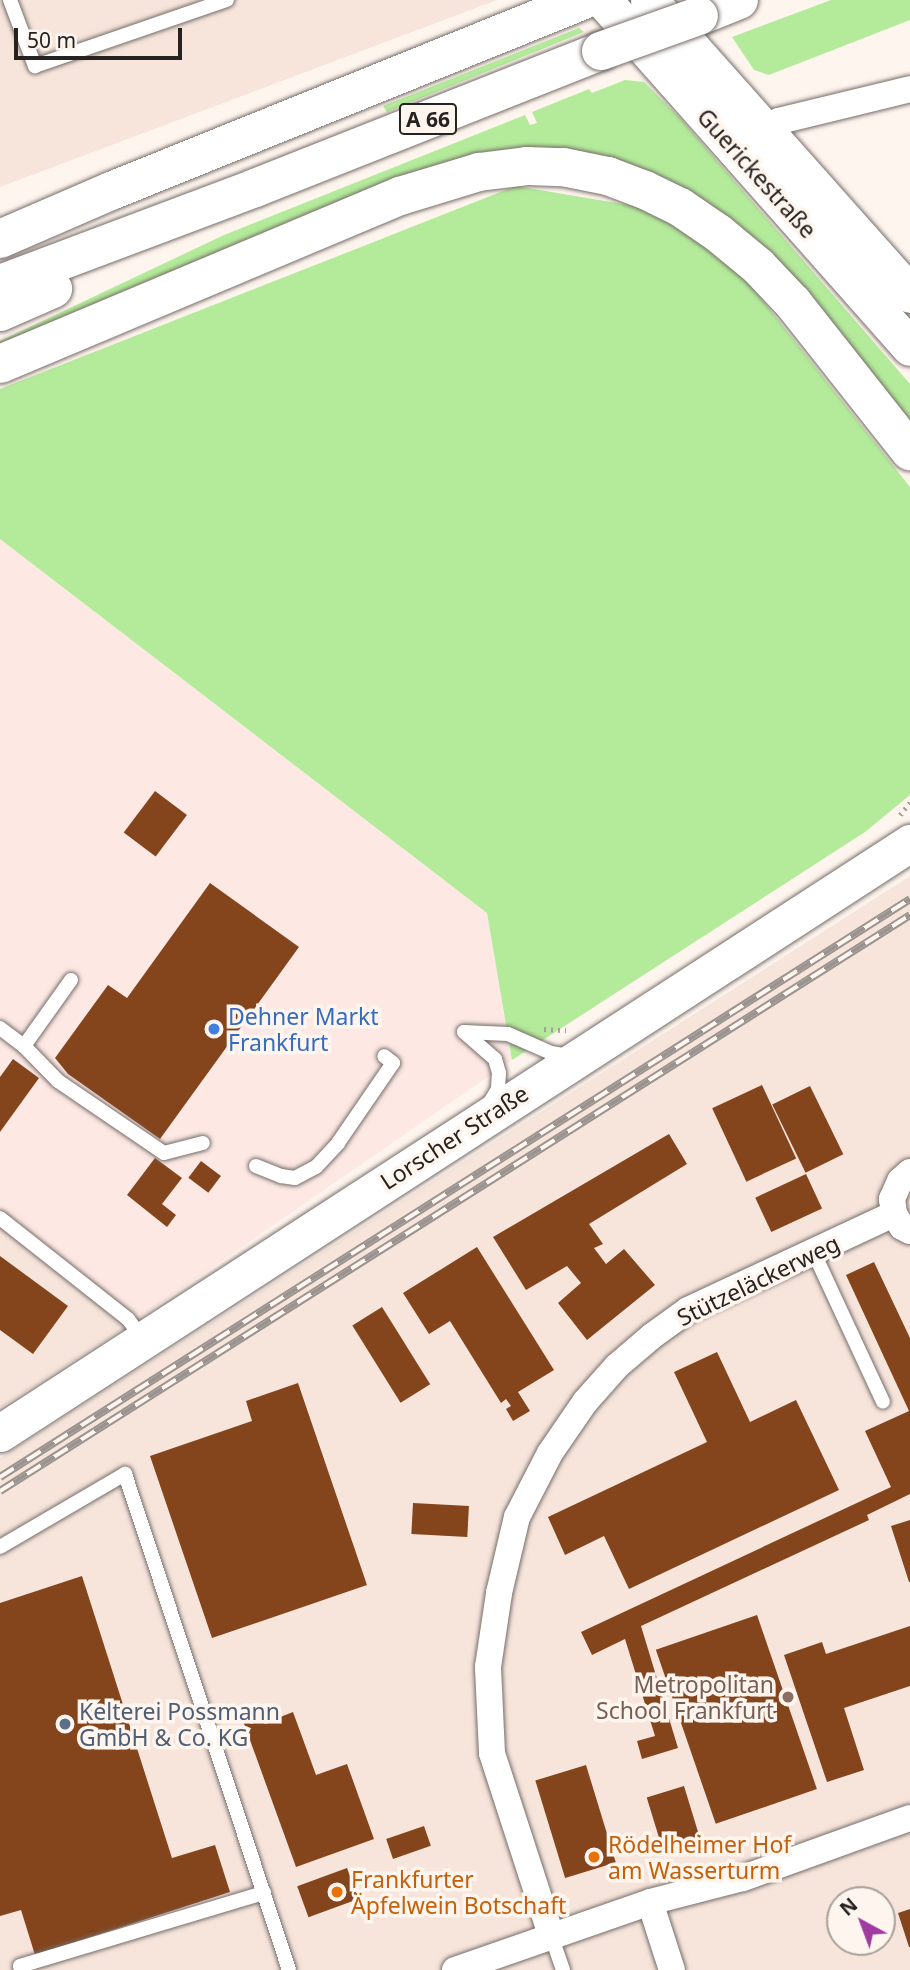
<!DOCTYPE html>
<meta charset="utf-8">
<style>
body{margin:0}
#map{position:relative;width:910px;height:1970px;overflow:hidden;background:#fff5ef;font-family:"Noto Sans",sans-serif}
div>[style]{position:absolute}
.commercial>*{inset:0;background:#fde8e4}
.built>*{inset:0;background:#f7e5dc}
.green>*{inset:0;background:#b4eb9b}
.building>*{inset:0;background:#84451d;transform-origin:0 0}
.path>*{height:4.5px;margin-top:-2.25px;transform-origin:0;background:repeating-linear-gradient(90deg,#a59e99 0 2px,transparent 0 7px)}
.roads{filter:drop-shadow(0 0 2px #766d69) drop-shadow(0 0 2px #766d69)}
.lane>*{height:14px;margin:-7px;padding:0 7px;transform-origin:7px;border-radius:7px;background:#fff}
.street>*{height:26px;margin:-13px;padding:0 13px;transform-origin:13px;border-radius:13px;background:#fff}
.secondary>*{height:37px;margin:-18.5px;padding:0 18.5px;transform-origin:18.5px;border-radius:18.5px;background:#fff}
.highway>*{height:38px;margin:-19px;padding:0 19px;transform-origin:19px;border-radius:19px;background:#fff}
.rail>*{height:8px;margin-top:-4px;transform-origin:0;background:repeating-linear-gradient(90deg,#fff5ef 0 16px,#9a938f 0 32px);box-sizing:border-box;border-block:2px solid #9a938f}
.bridges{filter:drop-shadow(0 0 2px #766d69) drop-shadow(0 0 2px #766d69)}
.highway-bridge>*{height:38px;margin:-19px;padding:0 19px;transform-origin:19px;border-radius:19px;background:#fff}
.dots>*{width:19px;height:19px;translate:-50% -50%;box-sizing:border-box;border:4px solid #fff5ef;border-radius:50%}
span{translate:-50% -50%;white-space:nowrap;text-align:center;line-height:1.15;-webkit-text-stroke:7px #fff5ef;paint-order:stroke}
.shield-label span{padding:2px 5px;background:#fff5ef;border:2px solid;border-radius:5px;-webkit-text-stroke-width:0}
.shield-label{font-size:21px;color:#262220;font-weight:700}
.street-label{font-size:23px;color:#262220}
.shop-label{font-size:23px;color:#366cbe}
.left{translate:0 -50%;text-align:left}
.education-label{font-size:23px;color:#785e54}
.right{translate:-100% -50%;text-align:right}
.service-label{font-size:23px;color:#4e5e75}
.food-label{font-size:23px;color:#c56008}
.north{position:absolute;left:826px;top:1886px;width:70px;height:70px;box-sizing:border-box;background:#fff5ef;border:2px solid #a8a19c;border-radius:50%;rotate:319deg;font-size:19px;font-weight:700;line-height:28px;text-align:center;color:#262220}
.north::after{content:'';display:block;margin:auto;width:24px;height:32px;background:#a03ba0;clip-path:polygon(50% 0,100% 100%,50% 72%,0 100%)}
.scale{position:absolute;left:14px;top:28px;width:168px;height:32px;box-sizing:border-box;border:4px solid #262220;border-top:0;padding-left:9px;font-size:21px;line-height:24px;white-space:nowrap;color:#262220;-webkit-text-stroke:5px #fff5ef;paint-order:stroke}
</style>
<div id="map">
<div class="commercial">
<div style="clip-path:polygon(0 539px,487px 913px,512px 1060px,135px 1321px,0 1207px)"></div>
</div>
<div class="built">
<div style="clip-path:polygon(0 0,497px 0,0 187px)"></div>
<div style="clip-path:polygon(evenodd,910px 876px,910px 1970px,0 1970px,0 1458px,910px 876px,840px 1900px,882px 1900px,882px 1942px,840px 1942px,840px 1900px)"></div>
<div style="clip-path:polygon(0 1207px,135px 1321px,0 1408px)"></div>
</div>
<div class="green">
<div style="clip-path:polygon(831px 0,910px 0,910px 20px,769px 75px,754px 70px,732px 37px)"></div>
<div style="clip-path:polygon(579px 28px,584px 32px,387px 112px,383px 106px)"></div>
<div style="clip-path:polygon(625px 80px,644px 82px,680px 118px,910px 384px,910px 429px,811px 304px,560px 151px,0 355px,0 341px,224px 235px,525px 115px,530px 125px,537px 123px,532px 112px,589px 89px,592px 93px)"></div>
<div style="clip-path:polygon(516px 186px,652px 209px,738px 269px,910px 487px,910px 795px,865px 832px,512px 1060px,487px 913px,0 539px,0 389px)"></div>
</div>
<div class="building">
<div style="left:155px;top:791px;width:40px;height:52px;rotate:37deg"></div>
<div style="clip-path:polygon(210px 883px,299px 947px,160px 1139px,68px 1074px,55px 1058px,108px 985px,127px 998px)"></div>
<div style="clip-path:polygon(13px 1059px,39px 1078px,0 1132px,0 1077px)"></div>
<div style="left:762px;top:1085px;width:81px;height:55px;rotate:65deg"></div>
<div style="left:810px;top:1086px;width:76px;height:42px;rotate:64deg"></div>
<div style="clip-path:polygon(669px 1134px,687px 1164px,589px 1224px,603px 1244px,594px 1248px,606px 1264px,624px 1249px,655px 1285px,587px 1340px,558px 1303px,581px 1283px,567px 1266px,526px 1290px,493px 1237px)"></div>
<div style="clip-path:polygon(155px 1158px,182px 1178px,162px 1204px,176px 1215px,167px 1227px,127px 1195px)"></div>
<div style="left:201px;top:1161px;width:25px;height:21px;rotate:37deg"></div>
<div style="left:806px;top:1174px;width:38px;height:56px;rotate:65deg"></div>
<div style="clip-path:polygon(477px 1247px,554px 1370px,518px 1392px,530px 1411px,513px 1421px,506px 1409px,511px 1406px,506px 1399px,501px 1403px,450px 1321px,429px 1334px,403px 1293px)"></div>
<div style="clip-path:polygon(0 1256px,68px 1306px,33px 1354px,0 1330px)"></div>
<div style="clip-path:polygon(874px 1262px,910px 1338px,910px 1494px,867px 1515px,869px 1520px,641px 1626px,678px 1748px,642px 1759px,637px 1741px,655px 1736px,625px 1639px,592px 1655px,581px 1632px,891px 1487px,865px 1431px,909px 1411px,846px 1275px)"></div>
<div style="left:382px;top:1307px;width:91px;height:35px;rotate:58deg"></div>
<div style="clip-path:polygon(717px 1352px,750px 1422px,796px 1400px,839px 1490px,629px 1589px,604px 1536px,565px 1555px,548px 1517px,707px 1442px,674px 1372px)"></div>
<div style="clip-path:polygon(298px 1383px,367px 1585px,212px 1638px,150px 1456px,252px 1421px,246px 1401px)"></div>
<div style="left:413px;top:1503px;width:56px;height:31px;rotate:3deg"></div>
<div style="clip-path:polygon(910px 1520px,910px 1582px,909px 1582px,891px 1526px)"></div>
<div style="clip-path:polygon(82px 1576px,172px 1858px,215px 1845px,230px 1892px,35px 1955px,21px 1910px,0 1916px,0 1603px)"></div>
<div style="left:757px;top:1615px;width:184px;height:107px;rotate:71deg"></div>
<div style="clip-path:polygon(910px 1626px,910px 1686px,844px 1708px,864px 1770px,827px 1782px,784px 1655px,822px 1642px,826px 1654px)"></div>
<div style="clip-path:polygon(265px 1710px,270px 1721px,293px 1712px,316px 1775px,347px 1764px,374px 1839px,296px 1867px,242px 1718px)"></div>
<div style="left:586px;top:1765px;width:102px;height:53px;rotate:73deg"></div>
<div style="left:684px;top:1786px;width:58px;height:39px;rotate:73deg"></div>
<div style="left:424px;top:1826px;width:21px;height:40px;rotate:71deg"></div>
<div style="left:347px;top:1868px;width:33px;height:53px;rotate:70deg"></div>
<div style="clip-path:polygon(910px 1909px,910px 1947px,909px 1947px,898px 1913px)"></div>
</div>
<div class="path">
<div style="left:900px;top:815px;width:16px;rotate:-52deg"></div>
<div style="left:544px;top:1029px;width:22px;rotate:3deg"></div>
</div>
<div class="roads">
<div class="lane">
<div style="left:10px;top:0;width:71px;rotate:69.3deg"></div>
<div style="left:35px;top:66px;width:203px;rotate:-19deg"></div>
<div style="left:71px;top:980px;width:81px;rotate:125.5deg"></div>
<div style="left:24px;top:1046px;width:49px;rotate:45.8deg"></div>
<div style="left:58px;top:1081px;width:128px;rotate:34.2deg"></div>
<div style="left:164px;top:1153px;width:40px;rotate:-14.4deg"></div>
<div style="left:0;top:1028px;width:30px;rotate:37deg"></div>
<div style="left:464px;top:1032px;width:44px;rotate:2.6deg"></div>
<div style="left:508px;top:1034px;width:47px;rotate:23.8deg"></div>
<div style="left:551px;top:1053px;width:18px;rotate:9deg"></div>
<div style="left:464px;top:1032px;width:41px;rotate:41.1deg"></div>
<div style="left:495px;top:1059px;width:15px;rotate:74deg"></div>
<div style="left:499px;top:1073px;width:16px;rotate:94deg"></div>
<div style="left:498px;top:1089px;width:17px;rotate:121deg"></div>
<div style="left:256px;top:1166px;width:27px;rotate:22deg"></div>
<div style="left:281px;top:1176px;width:14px;rotate:8deg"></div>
<div style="left:295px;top:1178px;width:24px;rotate:-28deg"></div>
<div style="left:316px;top:1167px;width:33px;rotate:-47deg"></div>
<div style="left:338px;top:1143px;width:97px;rotate:-55.5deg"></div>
<div style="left:393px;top:1063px;width:11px;rotate:-142deg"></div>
<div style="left:0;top:1218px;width:163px;rotate:38.3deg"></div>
<div style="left:128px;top:1319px;width:24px;rotate:54deg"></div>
<div style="left:813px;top:1251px;width:166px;rotate:65.1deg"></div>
<div style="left:0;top:1547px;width:145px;rotate:-30.3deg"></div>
<div style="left:125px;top:1474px;width:522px;rotate:71.7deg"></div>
<div style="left:552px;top:1938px;width:34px;rotate:71deg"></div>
<div style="left:21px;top:1970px;width:4px;rotate:-104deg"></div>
<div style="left:20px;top:1966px;width:255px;rotate:-16.7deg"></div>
</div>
<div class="street">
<div style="left:762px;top:130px;width:19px;rotate:-28deg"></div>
<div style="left:779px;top:121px;width:135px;rotate:-13.7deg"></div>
<div style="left:910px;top:1172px;width:13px;rotate:138deg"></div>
<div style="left:900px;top:1181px;width:20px;rotate:114deg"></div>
<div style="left:892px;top:1199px;width:15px;rotate:82deg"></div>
<div style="left:894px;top:1214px;width:15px;rotate:58deg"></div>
<div style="left:902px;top:1227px;width:9px;rotate:27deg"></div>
<div style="left:650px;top:1902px;width:71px;rotate:72.1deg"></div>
<div style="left:552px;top:1938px;width:194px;rotate:-108deg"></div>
<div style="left:492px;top:1753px;width:86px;rotate:-92.7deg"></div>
<div style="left:488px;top:1667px;width:75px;rotate:-81.5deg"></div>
<div style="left:499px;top:1593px;width:78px;rotate:-76.7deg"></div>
<div style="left:517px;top:1517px;width:72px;rotate:-62.7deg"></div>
<div style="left:550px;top:1453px;width:62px;rotate:-55.5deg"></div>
<div style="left:585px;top:1402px;width:48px;rotate:-48.4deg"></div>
<div style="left:617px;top:1366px;width:46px;rotate:-40.6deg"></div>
<div style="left:652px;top:1336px;width:44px;rotate:-35.8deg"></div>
<div style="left:688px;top:1310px;width:227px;rotate:-25deg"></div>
<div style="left:455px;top:1970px;width:207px;rotate:-19.2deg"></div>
<div style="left:650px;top:1902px;width:96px;rotate:-14.5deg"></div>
<div style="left:743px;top:1878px;width:177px;rotate:-19.8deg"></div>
</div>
<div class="secondary">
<div style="left:603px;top:0;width:463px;rotate:48.5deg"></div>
<div style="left:649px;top:0;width:393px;rotate:48.4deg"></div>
<div style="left:0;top:1433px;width:1085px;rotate:-32.96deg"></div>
</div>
<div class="highway">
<div style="left:699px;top:16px;width:43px;rotate:-21.8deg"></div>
<div style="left:0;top:239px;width:121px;rotate:-23.4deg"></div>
<div style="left:111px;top:191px;width:510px;rotate:-21.99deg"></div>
<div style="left:0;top:284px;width:272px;rotate:-20.6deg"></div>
<div style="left:255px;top:188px;width:372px;rotate:-21.6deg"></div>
<div style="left:0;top:312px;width:58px;rotate:-23.5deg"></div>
<div style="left:0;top:364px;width:434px;rotate:-22.8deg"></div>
<div style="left:400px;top:196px;width:83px;rotate:-16.9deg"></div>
<div style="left:479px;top:172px;width:48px;rotate:-7.1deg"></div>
<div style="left:527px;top:166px;width:36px;rotate:2deg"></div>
<div style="left:563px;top:167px;width:46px;rotate:11.3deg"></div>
<div style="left:608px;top:176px;width:40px;rotate:21deg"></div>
<div style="left:645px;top:190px;width:39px;rotate:26deg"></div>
<div style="left:680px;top:207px;width:46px;rotate:34.4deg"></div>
<div style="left:718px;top:233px;width:52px;rotate:39.5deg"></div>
<div style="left:758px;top:266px;width:51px;rotate:46.6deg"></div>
<div style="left:793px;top:303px;width:189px;rotate:51.7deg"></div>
</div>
</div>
<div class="rail">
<div style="left:0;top:1477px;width:1078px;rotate:-32.42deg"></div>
<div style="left:0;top:1491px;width:1077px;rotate:-32.33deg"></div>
</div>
<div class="bridges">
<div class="highway-bridge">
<div style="left:601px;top:51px;width:104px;rotate:-19.7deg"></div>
</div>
</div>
<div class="dots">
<div style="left:214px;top:1029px;background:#3f7fe0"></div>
<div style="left:788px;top:1697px;background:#8d6e63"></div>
<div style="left:65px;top:1724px;background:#5c6f8a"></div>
<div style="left:594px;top:1857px;background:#e8710a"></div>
<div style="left:337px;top:1892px;background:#e8710a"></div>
</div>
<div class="shield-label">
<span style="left:428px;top:119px">A 66</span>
</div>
<div class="street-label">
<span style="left:757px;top:173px;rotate:48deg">Guerickestraße</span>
<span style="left:454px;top:1137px;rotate:-33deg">Lorscher Straße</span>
<span style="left:758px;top:1280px;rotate:-26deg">Stützeläckerweg</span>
</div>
<div class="shop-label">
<span class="left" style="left:228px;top:1029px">Dehner Markt<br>Frankfurt</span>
</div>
<div class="education-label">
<span class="right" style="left:774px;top:1697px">Metropolitan<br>School Frankfurt</span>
</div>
<div class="service-label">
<span class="left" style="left:79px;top:1724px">Kelterei Possmann<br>GmbH &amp; Co. KG</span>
</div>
<div class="food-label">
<span class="left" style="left:608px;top:1857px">Rödelheimer Hof<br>am Wasserturm</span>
<span class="left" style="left:351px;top:1892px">Frankfurter<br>Äpfelwein Botschaft</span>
</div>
<div class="north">N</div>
<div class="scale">50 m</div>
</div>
